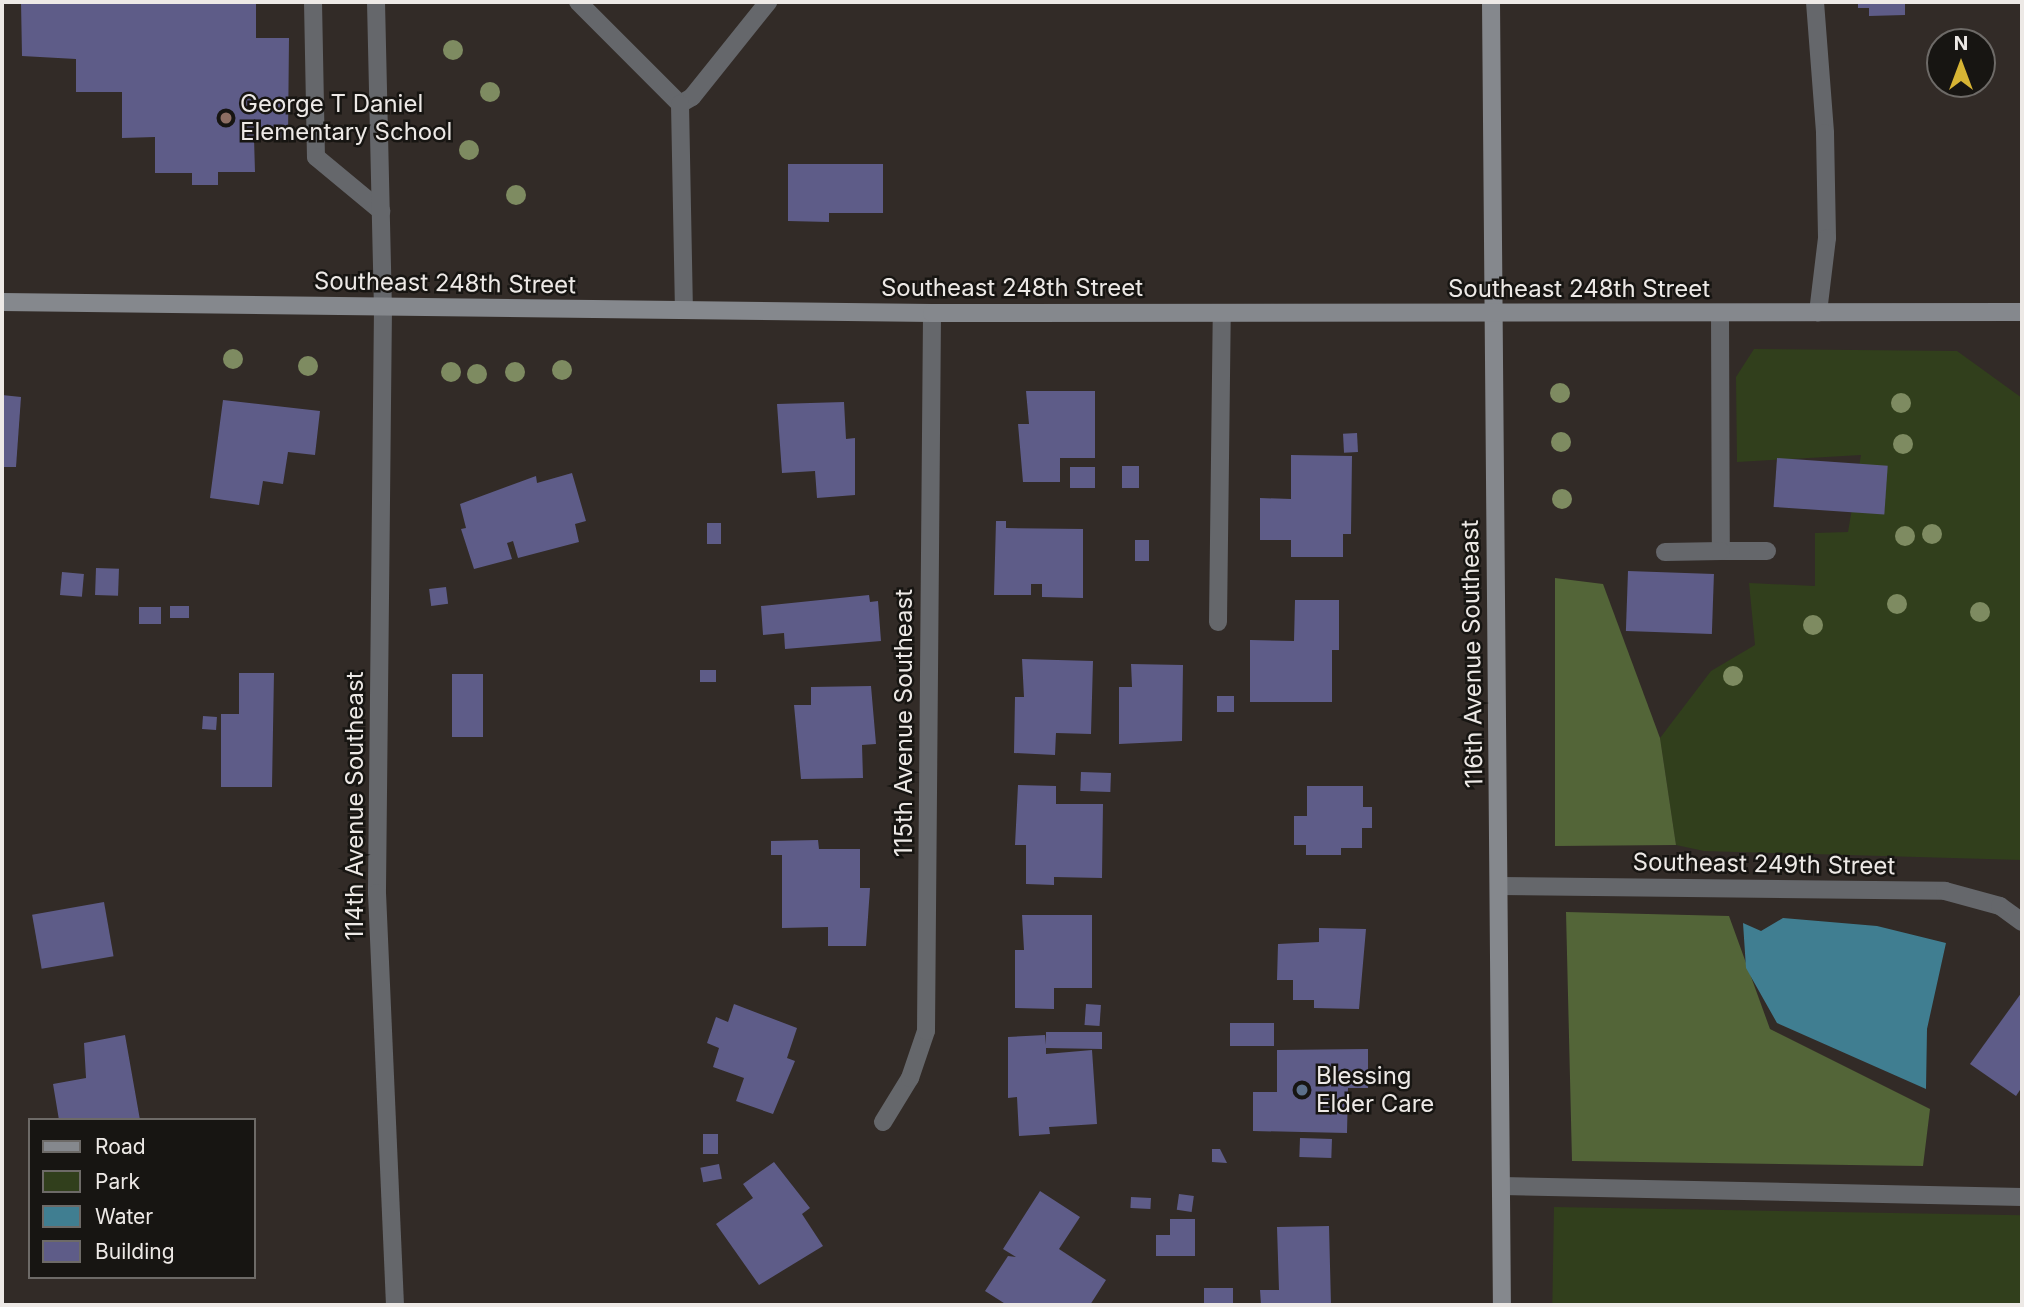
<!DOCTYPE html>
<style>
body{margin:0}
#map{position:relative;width:2024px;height:1307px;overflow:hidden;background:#322b27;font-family:Inter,sans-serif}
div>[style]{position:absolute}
.green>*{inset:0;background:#313f1c;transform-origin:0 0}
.forest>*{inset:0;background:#536538}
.water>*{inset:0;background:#407e91}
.building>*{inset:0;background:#5e5c88;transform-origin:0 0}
.lane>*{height:18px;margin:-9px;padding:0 9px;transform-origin:9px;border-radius:9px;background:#65676b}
.street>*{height:18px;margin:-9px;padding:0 9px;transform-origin:9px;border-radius:9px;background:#65676b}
.secondary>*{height:18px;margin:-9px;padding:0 9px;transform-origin:9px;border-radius:9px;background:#85888d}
.trees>*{width:20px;height:20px;margin:-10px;border-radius:50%;background:#7e8b61}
.dots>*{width:19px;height:19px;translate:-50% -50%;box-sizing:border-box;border:4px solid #171512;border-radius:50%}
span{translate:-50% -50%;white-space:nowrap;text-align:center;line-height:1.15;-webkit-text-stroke:5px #171512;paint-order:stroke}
.poi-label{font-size:24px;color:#ede9e6}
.left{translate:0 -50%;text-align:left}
.street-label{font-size:24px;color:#ede9e6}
.frame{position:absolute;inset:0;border:4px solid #ede9e6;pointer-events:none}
.legend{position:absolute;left:28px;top:1118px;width:228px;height:161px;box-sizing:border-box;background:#171512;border:2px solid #6d6a67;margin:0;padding:9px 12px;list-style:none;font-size:21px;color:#ede9e6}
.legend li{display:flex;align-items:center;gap:14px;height:35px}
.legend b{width:35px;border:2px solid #6d6a67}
.north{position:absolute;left:1926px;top:28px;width:70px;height:70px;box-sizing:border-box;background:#171512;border:2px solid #6d6a67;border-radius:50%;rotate:0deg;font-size:19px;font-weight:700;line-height:28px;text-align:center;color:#ede9e6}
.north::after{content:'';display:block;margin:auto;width:24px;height:32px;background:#d7b434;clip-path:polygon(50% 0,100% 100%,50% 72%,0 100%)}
</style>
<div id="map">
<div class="green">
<div style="clip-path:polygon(1754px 349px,1957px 351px,2022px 398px,2022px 860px,1704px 851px,1676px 845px,1660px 738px,1711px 671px,1755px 645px,1749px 583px,1815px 586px,1815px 533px,1848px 532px,1861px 455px,1737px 462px,1736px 377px)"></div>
<div style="left:1554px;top:1207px;width:468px;height:98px;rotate:1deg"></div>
</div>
<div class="forest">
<div style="clip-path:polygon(1555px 578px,1603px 584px,1660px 738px,1676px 845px,1555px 846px)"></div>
<div style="clip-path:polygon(1566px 912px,1729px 916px,1770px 1029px,1930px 1109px,1923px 1166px,1572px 1161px)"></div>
</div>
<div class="water">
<div style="clip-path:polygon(1783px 918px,1877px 926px,1946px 943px,1927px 1029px,1926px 1089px,1777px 1023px,1746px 968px,1743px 923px,1761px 931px)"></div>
</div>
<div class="building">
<div style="clip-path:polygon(21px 2px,256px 2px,256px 38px,289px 38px,288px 138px,254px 138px,255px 172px,218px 172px,218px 185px,192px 185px,192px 173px,155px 173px,155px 137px,122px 138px,122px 92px,76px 92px,76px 59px,22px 56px)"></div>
<div style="clip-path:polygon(1858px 2px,1905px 2px,1905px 15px,1869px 16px,1869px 8px,1858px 8px)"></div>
<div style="clip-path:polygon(788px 164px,883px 164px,883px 213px,829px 213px,829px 222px,788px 221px)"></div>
<div style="clip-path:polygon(1026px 391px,1095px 391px,1095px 458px,1060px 458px,1060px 482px,1023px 482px,1018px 424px,1029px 424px)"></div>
<div style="clip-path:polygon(2px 395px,21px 397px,16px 467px,2px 467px)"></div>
<div style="clip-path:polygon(223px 400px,320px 411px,315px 455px,288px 452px,283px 484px,263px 481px,259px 505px,210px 498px)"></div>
<div style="clip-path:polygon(844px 402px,846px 439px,855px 438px,855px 495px,817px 498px,815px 471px,782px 473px,777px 404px)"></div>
<div style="left:1357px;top:433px;width:19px;height:14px;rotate:87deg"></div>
<div style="clip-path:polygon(1291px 455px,1352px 456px,1351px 534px,1343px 534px,1343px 557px,1291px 557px,1291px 540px,1260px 540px,1260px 498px,1291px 499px)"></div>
<div style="left:1777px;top:458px;width:111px;height:49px;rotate:4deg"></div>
<div style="left:1139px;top:466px;width:22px;height:17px;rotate:90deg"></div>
<div style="left:1095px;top:467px;width:21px;height:25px;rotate:90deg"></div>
<div style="clip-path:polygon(572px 473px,586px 521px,575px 524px,579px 542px,518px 558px,513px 541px,507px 543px,512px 559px,474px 569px,461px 529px,466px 528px,460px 504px,536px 476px,537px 483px)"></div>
<div style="clip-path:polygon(996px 521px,1006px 521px,1006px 528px,1083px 529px,1083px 598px,1042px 597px,1042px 584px,1031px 584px,1031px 595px,994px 595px)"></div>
<div style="left:707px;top:523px;width:14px;height:21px"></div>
<div style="left:1135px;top:540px;width:14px;height:21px"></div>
<div style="left:96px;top:568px;width:23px;height:27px;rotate:2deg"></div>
<div style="left:1628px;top:571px;width:86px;height:60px;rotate:2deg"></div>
<div style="left:62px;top:572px;width:22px;height:23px;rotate:5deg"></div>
<div style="left:446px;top:587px;width:17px;height:17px;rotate:83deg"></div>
<div style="clip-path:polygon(869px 595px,870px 602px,878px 601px,881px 641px,785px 649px,784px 633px,763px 635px,761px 606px)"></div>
<div style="clip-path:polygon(1295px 600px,1339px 600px,1339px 650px,1332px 650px,1332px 702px,1250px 702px,1250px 640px,1294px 641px)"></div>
<div style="left:189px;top:606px;width:12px;height:19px;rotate:90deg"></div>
<div style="left:139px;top:607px;width:22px;height:17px"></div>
<div style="clip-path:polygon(1022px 659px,1093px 661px,1091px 734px,1056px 733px,1055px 755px,1014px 753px,1015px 697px,1024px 697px)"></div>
<div style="clip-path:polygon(1131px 664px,1183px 665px,1182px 741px,1119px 744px,1119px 687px,1132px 687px)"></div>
<div style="left:700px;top:670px;width:16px;height:12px"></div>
<div style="clip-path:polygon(239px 673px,274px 673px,272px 787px,221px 787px,221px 714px,239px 714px)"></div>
<div style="left:452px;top:674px;width:31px;height:63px"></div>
<div style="clip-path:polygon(871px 686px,876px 744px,862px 745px,863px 778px,801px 779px,794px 705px,811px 705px,811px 687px)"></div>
<div style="left:1217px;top:696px;width:17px;height:16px"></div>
<div style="left:203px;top:716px;width:14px;height:13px;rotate:4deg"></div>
<div style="left:1081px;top:772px;width:30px;height:19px;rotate:2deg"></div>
<div style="clip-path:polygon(1018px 785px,1056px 786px,1056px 804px,1103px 804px,1102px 878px,1054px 877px,1054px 885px,1026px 884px,1026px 845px,1015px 845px)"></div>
<div style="clip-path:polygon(1307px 786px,1363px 786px,1363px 807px,1372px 807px,1372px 828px,1362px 828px,1362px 848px,1341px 848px,1341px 855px,1306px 855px,1306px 845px,1294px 845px,1294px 816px,1307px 816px)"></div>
<div style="clip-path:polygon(818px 840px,819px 849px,860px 849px,860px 888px,870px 888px,866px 946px,828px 946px,828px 927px,782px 928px,782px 855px,771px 855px,771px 841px)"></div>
<div style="left:104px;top:902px;width:55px;height:73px;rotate:80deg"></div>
<div style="clip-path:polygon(1022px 915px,1092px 915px,1092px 988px,1054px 988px,1054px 1009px,1015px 1008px,1015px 950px,1024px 950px)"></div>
<div style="clip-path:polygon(1319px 928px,1366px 929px,1359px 1009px,1314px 1008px,1314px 1000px,1293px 1000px,1293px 980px,1277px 980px,1278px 944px,1319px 942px)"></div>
<div style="clip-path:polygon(2022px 992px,2022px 1087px,2016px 1096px,1970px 1064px)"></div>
<div style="clip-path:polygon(734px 1004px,797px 1028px,787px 1058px,795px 1061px,773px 1114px,736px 1101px,744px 1078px,713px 1067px,719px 1048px,707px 1043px,716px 1017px,728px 1022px)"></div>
<div style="left:1086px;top:1004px;width:15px;height:21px;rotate:4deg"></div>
<div style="left:1230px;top:1023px;width:44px;height:23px"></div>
<div style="clip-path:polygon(1046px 1032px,1102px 1032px,1102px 1049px,1046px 1048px,1046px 1054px,1092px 1050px,1097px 1124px,1049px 1127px,1050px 1134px,1019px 1136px,1017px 1097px,1008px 1098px,1008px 1037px,1045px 1035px,1046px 1045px)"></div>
<div style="clip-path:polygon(125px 1035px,140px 1120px,59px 1120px,53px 1084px,86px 1078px,84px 1043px)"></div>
<div style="clip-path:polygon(1368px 1049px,1368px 1088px,1348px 1088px,1347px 1133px,1253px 1131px,1253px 1092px,1277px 1092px,1277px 1050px)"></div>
<div style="left:703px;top:1134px;width:15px;height:20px"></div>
<div style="left:1300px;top:1138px;width:32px;height:19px;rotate:2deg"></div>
<div style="clip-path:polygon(1212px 1149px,1220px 1149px,1227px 1163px,1212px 1162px)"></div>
<div style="clip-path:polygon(774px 1162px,810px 1208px,802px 1214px,823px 1246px,759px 1285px,716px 1224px,753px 1198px,743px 1184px)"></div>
<div style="left:719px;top:1164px;width:15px;height:19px;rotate:79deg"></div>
<div style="clip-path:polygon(1040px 1191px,1080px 1217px,1059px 1249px,1106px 1280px,1090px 1305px,1007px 1305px,985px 1291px,1008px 1256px,1016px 1257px,1003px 1249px)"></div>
<div style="left:1179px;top:1194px;width:15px;height:16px;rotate:8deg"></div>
<div style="left:1131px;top:1197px;width:20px;height:11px;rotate:3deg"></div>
<div style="clip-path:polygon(1170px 1219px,1195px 1219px,1195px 1256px,1156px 1256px,1156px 1235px,1170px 1235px)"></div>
<div style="clip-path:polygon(1329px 1226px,1331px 1305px,1261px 1305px,1260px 1290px,1279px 1290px,1277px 1227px)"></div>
<div style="left:1233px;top:1288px;width:17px;height:29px;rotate:90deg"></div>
</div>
<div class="lane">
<div style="left:313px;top:2px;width:155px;rotate:88.9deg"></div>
<div style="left:316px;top:157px;width:85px;rotate:39.7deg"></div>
<div style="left:376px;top:2px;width:305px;rotate:88.7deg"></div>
<div style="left:578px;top:2px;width:144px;rotate:45deg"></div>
<div style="left:680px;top:104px;width:14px;rotate:-30deg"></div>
<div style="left:692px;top:97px;width:122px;rotate:-51.3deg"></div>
<div style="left:1815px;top:2px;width:131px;rotate:85.6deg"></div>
<div style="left:1825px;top:133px;width:105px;rotate:88.9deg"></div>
<div style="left:1827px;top:238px;width:75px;rotate:96.9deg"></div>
<div style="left:680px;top:104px;width:206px;rotate:88.9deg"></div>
<div style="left:1720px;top:313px;width:238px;rotate:89.8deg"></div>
<div style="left:1721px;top:551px;width:46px"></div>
<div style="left:1665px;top:552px;width:56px;rotate:-1deg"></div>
<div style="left:1218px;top:622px;width:309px;rotate:-89.3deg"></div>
<div style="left:1502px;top:1186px;width:520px;rotate:1.21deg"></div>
</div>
<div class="street">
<div style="left:383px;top:307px;width:586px;rotate:90.59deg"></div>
<div style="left:377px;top:893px;width:412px;rotate:87.5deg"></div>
<div style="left:1499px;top:886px;width:446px;rotate:0.6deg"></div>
<div style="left:1945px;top:891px;width:57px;rotate:15.3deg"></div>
<div style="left:2000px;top:906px;width:27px;rotate:36deg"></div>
<div style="left:883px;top:1122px;width:52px;rotate:-58.5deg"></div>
<div style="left:910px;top:1078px;width:50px;rotate:-71.2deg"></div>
<div style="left:926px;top:1031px;width:718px;rotate:-89.52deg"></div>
</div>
<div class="secondary">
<div style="left:1491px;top:2px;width:1303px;rotate:89.52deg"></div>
<div style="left:2px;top:302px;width:930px;rotate:0.68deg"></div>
<div style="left:932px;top:313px;width:1090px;rotate:-0.05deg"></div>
</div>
<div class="trees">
<div style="left:453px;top:50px"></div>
<div style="left:490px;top:92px"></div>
<div style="left:469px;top:150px"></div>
<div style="left:516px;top:195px"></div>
<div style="left:233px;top:359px"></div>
<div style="left:308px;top:366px"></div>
<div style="left:562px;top:370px"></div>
<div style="left:451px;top:372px"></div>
<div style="left:515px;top:372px"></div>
<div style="left:477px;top:374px"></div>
<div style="left:1560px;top:393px"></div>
<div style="left:1901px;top:403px"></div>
<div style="left:1561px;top:442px"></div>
<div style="left:1903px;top:444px"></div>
<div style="left:1562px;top:499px"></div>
<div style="left:1932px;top:534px"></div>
<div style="left:1905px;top:536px"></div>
<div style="left:1897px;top:604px"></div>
<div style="left:1980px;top:612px"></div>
<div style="left:1813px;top:625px"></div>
<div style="left:1733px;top:676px"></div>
</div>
<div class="dots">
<div style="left:226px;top:118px;background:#8d6e63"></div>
<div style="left:1302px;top:1090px;background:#5c6f8a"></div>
</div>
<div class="poi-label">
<span class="left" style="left:240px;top:118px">George T Daniel<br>Elementary School</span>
<span class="left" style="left:1316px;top:1090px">Blessing<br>Elder Care</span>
</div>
<div class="street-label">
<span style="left:445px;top:283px;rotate:1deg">Southeast 248th Street</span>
<span style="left:1012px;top:288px">Southeast 248th Street</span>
<span style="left:1579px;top:289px">Southeast 248th Street</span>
<span style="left:1472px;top:654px;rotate:-91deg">116th Avenue Southeast</span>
<span style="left:904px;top:723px;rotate:-90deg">115th Avenue Southeast</span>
<span style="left:355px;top:806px;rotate:-90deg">114th Avenue Southeast</span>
<span style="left:1764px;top:864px;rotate:1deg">Southeast 249th Street</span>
</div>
<div class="frame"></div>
<ul class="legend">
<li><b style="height:9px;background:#85888d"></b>Road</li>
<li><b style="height:19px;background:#313f1c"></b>Park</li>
<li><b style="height:19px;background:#407e91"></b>Water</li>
<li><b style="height:19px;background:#5e5c88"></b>Building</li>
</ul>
<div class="north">N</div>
</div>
